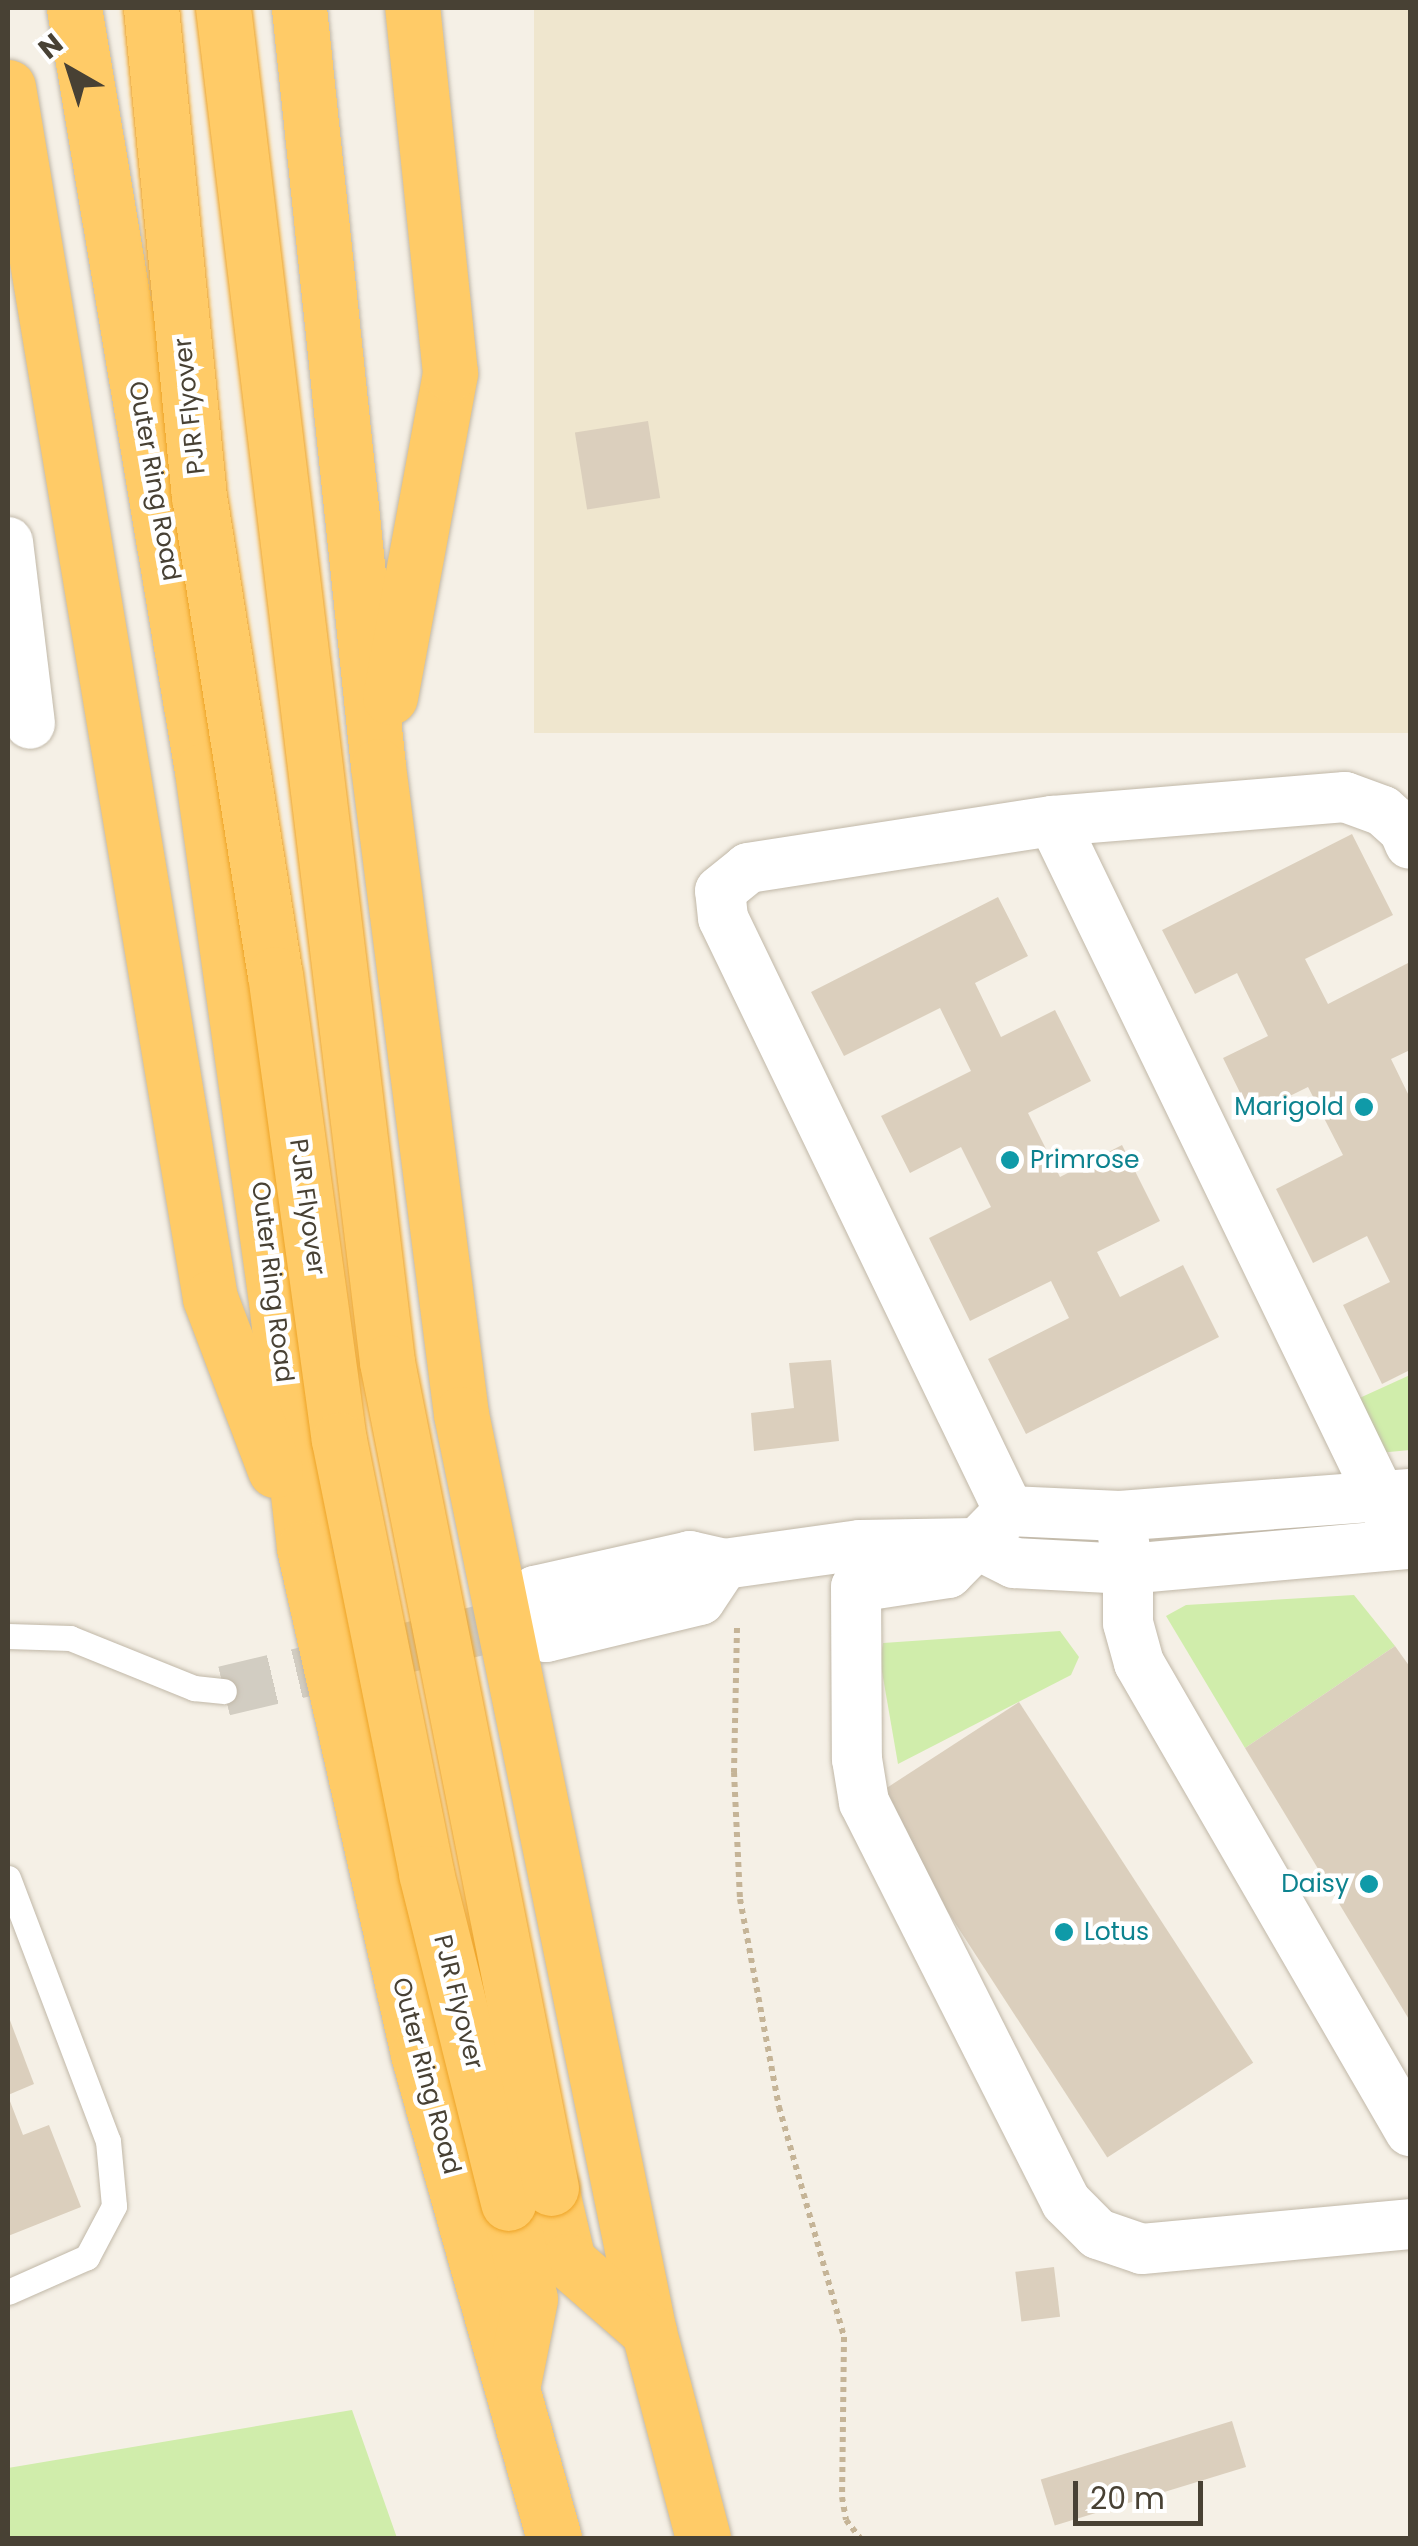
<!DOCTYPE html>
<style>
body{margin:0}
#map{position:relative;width:1418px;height:2546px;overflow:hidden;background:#f5f0e6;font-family:Poppins,sans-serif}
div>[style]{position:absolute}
.education>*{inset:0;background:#efe6ce;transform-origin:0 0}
.green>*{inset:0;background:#d0edab}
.building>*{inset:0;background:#dbcfbd;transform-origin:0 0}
.minor-tunnel>*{height:50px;margin-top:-25px;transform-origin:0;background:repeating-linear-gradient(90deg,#d2cdc2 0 50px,transparent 0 75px)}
.path>*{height:6px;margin-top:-3px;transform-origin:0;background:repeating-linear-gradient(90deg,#c5b497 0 5px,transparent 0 10px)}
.roads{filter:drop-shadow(0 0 2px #c1b8a8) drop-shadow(0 0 2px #c1b8a8)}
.service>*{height:25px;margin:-12.5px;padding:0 12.5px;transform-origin:12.5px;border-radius:12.5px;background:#fff}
.minor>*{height:50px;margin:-25px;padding:0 25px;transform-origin:25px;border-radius:25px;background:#fff}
.motorway>*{height:55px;margin:-27.5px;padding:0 27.5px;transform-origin:27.5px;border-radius:27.5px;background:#ffcb67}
.bridges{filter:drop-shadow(0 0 2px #eea427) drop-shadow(0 0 2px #eea427)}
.motorway-bridge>*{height:55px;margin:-27.5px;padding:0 27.5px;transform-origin:27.5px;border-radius:27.5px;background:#ffcb67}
.dots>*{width:28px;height:28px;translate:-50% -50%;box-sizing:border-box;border:5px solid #fff;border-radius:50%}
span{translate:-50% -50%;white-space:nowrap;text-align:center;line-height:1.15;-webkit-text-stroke:9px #fff;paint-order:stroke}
.street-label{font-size:25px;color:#484134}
.culture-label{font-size:25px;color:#0d838f}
.right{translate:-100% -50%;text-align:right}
.left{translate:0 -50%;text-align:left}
.frame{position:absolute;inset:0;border:10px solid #484134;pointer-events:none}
.north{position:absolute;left:20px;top:20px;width:100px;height:100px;-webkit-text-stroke:8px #fff;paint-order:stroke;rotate:321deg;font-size:28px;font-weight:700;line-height:40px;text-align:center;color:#484134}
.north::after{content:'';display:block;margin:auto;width:35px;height:45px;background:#484134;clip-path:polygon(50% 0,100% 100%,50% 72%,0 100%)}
.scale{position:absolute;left:1073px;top:2481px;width:130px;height:45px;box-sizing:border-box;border:5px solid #484134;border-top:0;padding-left:12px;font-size:30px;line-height:35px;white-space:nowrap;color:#484134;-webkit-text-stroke:8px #fff;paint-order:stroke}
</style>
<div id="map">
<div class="education">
<div style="left:534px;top:8px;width:876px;height:725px"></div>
</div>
<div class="green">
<div style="clip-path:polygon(1410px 1375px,1410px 1450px,1347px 1456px,1331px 1411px)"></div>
<div style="clip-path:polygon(1354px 1595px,1395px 1646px,1245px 1748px,1166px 1616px,1186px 1605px)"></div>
<div style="clip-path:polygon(1060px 1631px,1079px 1657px,1071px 1675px,898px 1764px,880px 1660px,883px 1643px)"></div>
<div style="clip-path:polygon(352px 2410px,397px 2538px,8px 2538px,8px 2468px)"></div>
</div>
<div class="building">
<div style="left:648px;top:421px;width:78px;height:74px;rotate:81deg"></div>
<div style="clip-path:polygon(1352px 834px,1393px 915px,1305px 959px,1328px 1004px,1410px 962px,1410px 1050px,1391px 1059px,1410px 1098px,1410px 1370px,1382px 1384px,1343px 1305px,1390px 1282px,1367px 1236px,1313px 1263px,1276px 1189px,1343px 1155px,1308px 1087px,1251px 1115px,1223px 1058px,1268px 1036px,1237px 973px,1195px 994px,1162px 930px)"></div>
<div style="clip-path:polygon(998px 897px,1028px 956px,975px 983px,1001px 1037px,1055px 1010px,1091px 1081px,1028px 1113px,1060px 1177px,1122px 1145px,1160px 1221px,1097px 1252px,1120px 1297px,1183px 1265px,1219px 1337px,1026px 1434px,988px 1359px,1069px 1318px,1051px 1281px,970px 1321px,929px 1238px,991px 1207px,961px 1147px,910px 1173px,881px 1116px,971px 1071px,940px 1008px,844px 1056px,811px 992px)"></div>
<div style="clip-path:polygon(831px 1360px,839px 1441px,754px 1451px,751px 1413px,794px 1408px,789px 1363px)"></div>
<div style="clip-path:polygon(1395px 1646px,1410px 1667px,1410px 2021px,1245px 1748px)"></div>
<div style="left:1019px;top:1702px;width:430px;height:174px;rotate:57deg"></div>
<div style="clip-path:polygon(8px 2015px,34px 2084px,8px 2095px)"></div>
<div style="clip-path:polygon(8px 2096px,23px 2135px,49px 2125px,81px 2207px,8px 2236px)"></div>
<div style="left:1054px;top:2267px;width:50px;height:39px;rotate:83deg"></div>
<div style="left:1232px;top:2421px;width:48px;height:200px;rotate:73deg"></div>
</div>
<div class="minor-tunnel">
<div style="left:224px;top:1691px;width:304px;rotate:-13.3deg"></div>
</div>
<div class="path">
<div style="left:737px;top:1628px;width:144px;rotate:91.2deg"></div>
<div style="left:734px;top:1772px;width:127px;rotate:87.3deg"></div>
<div style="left:740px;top:1899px;width:212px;rotate:79.4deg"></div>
<div style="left:779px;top:2107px;width:239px;rotate:74.2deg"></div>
<div style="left:844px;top:2337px;width:160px;rotate:90.7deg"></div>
<div style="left:842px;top:2497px;width:23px;rotate:80deg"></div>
<div style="left:846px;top:2520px;width:23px;rotate:52deg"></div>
</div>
<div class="roads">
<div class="service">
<div style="left:8px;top:1636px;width:62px;rotate:1.8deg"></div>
<div style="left:70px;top:1638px;width:134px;rotate:22deg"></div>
<div style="left:194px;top:1688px;width:30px;rotate:6deg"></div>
<div style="left:8px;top:1878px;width:281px;rotate:69.2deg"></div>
<div style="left:108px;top:2141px;width:65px;rotate:84.7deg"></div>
<div style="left:114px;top:2206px;width:58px;rotate:117.9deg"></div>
<div style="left:87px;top:2257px;width:86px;rotate:156.1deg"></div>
</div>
<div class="minor">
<div style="left:8px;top:542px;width:183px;rotate:83.1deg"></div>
<div style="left:1053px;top:821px;width:778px;rotate:64.16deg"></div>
<div style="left:1410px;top:1494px;width:291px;rotate:175.7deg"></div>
<div style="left:1120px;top:1516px;width:111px;rotate:-177.4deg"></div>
<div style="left:1009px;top:1511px;width:87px;rotate:134.5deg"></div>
<div style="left:948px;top:1573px;width:93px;rotate:171.3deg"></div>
<div style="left:856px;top:1587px;width:172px;rotate:89.7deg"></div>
<div style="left:857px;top:1759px;width:44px;rotate:80.8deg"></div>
<div style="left:864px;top:1802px;width:448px;rotate:63.2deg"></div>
<div style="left:1066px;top:2202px;width:45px;rotate:45deg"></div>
<div style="left:1098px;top:2234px;width:46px;rotate:18.8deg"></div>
<div style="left:1142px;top:2249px;width:269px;rotate:-5.3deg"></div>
<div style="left:1009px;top:1511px;width:658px;rotate:-115.75deg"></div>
<div style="left:723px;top:918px;width:27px;rotate:-96deg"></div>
<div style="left:720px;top:891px;width:36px;rotate:-39deg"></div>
<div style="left:748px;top:868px;width:309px;rotate:-8.8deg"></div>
<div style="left:1053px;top:821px;width:293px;rotate:-4.7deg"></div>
<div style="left:1345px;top:797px;width:40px;rotate:20.2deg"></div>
<div style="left:1383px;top:811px;width:28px;rotate:42deg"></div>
<div style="left:1404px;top:830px;width:15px;rotate:67deg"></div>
<div style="left:1123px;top:1536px;width:33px;rotate:81deg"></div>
<div style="left:1128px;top:1569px;width:54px;rotate:90deg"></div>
<div style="left:1128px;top:1623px;width:41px;rotate:74.6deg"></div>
<div style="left:1139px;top:1663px;width:541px;rotate:59.93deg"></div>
<div style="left:724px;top:1564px;width:43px;rotate:123.7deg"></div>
<div style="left:700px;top:1600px;width:158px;rotate:166.5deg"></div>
<div style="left:546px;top:1637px;width:31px;rotate:-148deg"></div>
<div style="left:520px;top:1621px;width:34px;rotate:-63deg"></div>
<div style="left:535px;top:1591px;width:159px;rotate:-12.7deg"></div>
<div style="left:690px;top:1556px;width:35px;rotate:13deg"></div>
<div style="left:724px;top:1564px;width:137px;rotate:-8deg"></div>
<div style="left:860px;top:1545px;width:114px;rotate:-1deg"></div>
<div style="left:974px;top:1543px;width:45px;rotate:26.6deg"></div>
<div style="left:1014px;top:1563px;width:114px;rotate:3deg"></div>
<div style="left:1128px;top:1569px;width:283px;rotate:-5.1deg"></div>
</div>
<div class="motorway">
<div style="left:74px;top:8px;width:774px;rotate:80.48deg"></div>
<div style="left:202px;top:771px;width:535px;rotate:82.05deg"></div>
<div style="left:276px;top:1301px;width:249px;rotate:83.5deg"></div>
<div style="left:304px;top:1548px;width:519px;rotate:77.3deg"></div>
<div style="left:418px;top:2054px;width:503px;rotate:74.31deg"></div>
<div style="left:299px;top:8px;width:762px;rotate:84.05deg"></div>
<div style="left:378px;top:766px;width:653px;rotate:82.7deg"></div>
<div style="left:461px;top:1414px;width:937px;rotate:78.43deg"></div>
<div style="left:649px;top:2332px;width:213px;rotate:75.3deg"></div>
<div style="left:8px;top:87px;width:1228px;rotate:80.53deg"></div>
<div style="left:210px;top:1298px;width:184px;rotate:69.3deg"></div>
<div style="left:390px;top:697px;width:330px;rotate:-79.5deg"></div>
<div style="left:450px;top:373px;width:367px;rotate:-95.9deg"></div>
<div style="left:551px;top:2188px;width:75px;rotate:76.9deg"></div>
<div style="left:568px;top:2261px;width:108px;rotate:41.2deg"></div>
<div style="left:508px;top:2203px;width:98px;rotate:77.1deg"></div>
<div style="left:530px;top:2299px;width:82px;rotate:101.3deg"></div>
</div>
</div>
<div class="bridges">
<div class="motorway-bridge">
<div style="left:151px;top:8px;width:490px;rotate:84.4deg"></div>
<div style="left:199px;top:496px;width:484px;rotate:81deg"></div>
<div style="left:275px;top:974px;width:470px;rotate:82.2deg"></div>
<div style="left:339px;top:1440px;width:442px;rotate:78.6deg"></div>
<div style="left:426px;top:1873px;width:340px;rotate:76deg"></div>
<div style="left:223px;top:8px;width:1364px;rotate:83.09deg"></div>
<div style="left:387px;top:1362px;width:842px;rotate:78.77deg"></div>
</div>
</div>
<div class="dots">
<div style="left:1364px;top:1107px;background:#0f9aa8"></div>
<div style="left:1010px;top:1160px;background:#0f9aa8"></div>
<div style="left:1369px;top:1884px;background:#0f9aa8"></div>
<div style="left:1064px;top:1932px;background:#0f9aa8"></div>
</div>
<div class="street-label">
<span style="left:190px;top:406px;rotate:-96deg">PJR Flyover</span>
<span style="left:154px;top:481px;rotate:80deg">Outer Ring Road</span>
<span style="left:307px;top:1207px;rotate:82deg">PJR Flyover</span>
<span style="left:272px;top:1282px;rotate:83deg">Outer Ring Road</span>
<span style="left:458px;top:2002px;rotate:76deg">PJR Flyover</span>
<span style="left:426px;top:2076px;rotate:75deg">Outer Ring Road</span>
</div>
<div class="culture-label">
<span class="right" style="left:1344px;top:1107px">Marigold</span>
<span class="left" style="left:1030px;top:1160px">Primrose</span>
<span class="right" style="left:1349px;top:1884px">Daisy</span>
<span class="left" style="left:1084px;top:1932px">Lotus</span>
</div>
<div class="frame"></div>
<div class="north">N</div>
<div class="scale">20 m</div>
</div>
